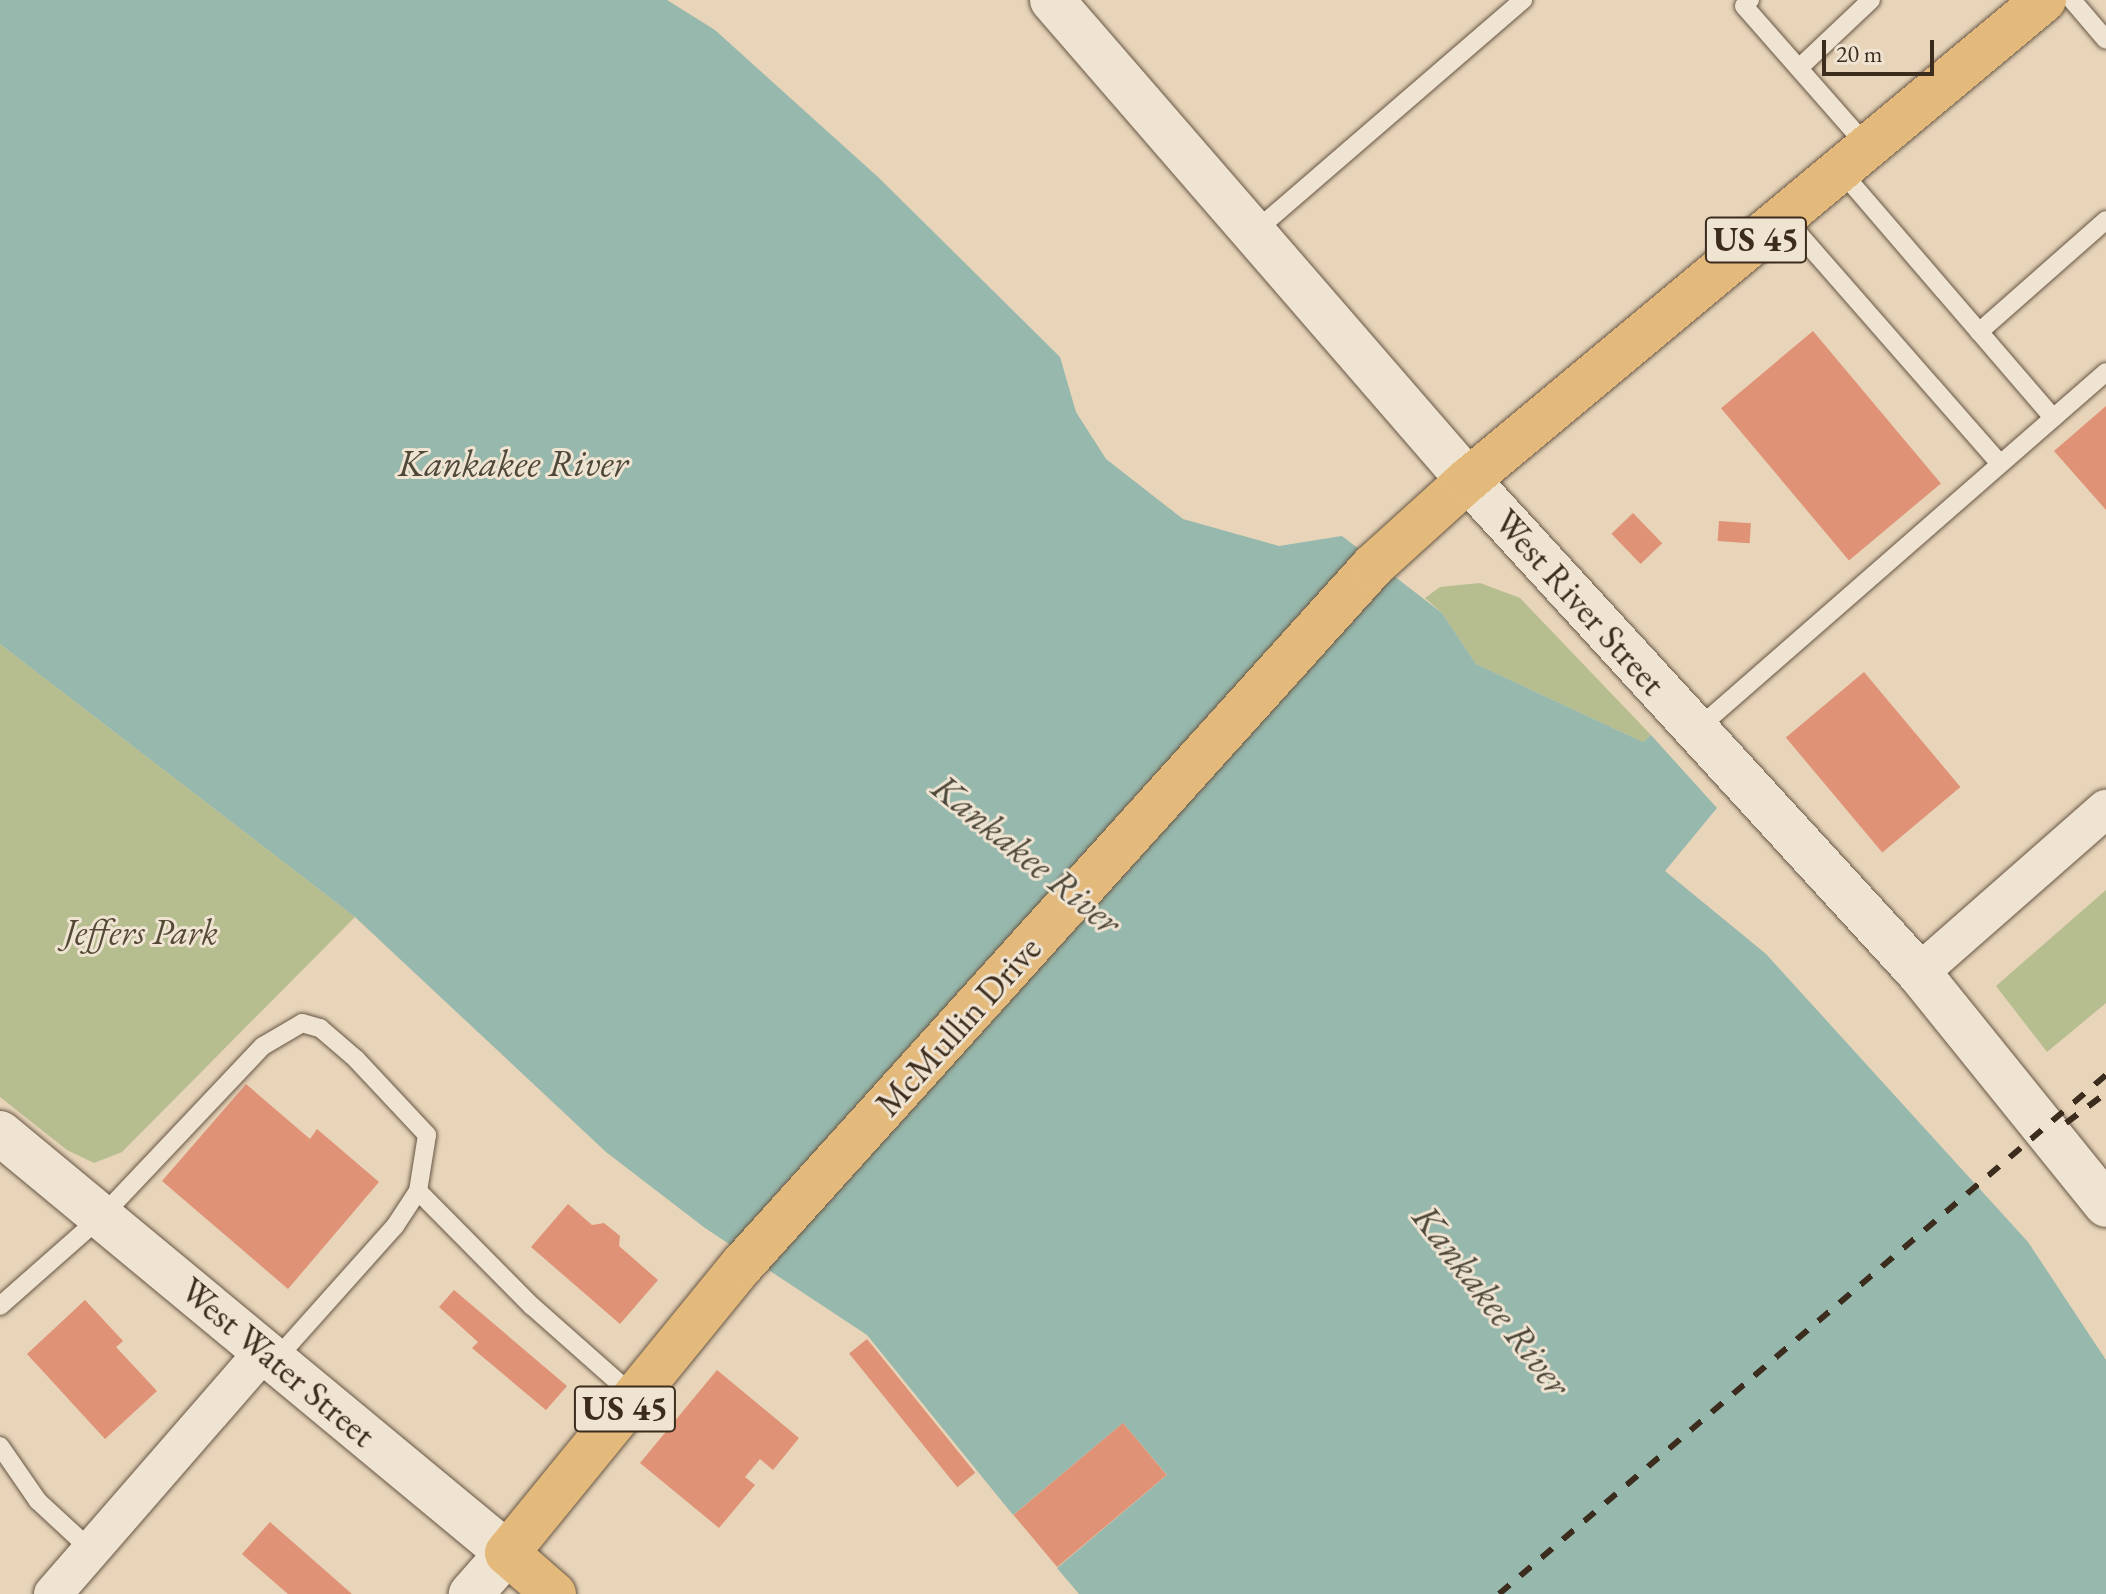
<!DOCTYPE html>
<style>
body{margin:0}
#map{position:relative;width:2106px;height:1594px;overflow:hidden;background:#e7d4b9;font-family:"EB Garamond",serif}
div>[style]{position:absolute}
.green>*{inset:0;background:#b6bd8f}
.water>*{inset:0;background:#97b8ac}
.building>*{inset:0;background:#e09277;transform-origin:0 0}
.roads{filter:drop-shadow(0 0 2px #675644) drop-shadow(0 0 2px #675644)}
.service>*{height:18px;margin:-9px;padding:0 9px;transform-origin:9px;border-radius:9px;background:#efe3d2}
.minor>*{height:38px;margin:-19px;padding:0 19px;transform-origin:19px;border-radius:19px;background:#efe3d2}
.tertiary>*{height:44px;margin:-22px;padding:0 22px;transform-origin:22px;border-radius:22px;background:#efe3d2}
.secondary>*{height:44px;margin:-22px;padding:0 22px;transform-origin:22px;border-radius:22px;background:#efe3d2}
.primary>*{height:44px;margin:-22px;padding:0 22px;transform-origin:22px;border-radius:22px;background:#e4ba7c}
.rail>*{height:6px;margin-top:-3px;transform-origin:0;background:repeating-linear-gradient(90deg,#3c2c1d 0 14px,transparent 0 28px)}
span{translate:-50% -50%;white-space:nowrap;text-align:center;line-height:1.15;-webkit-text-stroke:6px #efe3d2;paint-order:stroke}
.shield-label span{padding:2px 6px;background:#efe3d2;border:2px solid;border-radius:6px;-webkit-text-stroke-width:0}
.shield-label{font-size:34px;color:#3c2c1d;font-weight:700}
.street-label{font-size:36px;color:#3c2c1d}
.park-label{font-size:36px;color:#544934;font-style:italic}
.water-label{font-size:38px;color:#4e483a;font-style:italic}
.scale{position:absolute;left:1822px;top:40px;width:112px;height:36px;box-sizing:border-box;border:4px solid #3c2c1d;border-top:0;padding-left:10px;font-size:24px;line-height:28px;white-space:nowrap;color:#3c2c1d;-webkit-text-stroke:6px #efe3d2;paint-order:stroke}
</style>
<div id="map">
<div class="green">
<div style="clip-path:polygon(1480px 583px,1520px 598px,1651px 735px,1643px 742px,1476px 664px,1442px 613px,1425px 598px,1440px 587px)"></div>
<div style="clip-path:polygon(0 644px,355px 917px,122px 1152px,94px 1163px,67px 1150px,0 1097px)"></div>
<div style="clip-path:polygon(2106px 890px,2106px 1003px,2047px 1052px,1996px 986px)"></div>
</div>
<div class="water">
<div style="clip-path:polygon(0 0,667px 0,715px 30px,878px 177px,1060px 357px,1076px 412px,1106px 459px,1183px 519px,1279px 546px,1342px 536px,1442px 613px,1476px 664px,1643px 742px,1651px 735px,1717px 808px,1665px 871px,1766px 954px,2028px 1242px,2106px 1360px,2106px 1594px,1079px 1594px,1057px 1568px,1167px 1475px,1123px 1423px,1013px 1515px,867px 1335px,705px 1228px,606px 1152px,355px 917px,0 644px)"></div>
</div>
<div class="building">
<div style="left:1813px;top:331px;width:199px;height:120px;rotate:50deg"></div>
<div style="clip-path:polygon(2106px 406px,2106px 510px,2054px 451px)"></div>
<div style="left:1633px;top:513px;width:42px;height:30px;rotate:46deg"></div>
<div style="left:1719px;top:521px;width:32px;height:20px;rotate:4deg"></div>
<div style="left:1864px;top:672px;width:150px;height:102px;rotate:50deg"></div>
<div style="clip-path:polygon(246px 1084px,310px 1139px,317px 1129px,379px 1182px,288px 1289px,162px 1181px)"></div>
<div style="clip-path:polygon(568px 1204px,592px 1225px,604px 1223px,620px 1236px,619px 1246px,658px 1280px,620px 1324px,531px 1247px)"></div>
<div style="clip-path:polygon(454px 1290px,567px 1386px,546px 1410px,472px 1348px,478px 1342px,439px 1307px)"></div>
<div style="clip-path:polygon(85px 1300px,123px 1341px,116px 1347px,157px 1391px,105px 1439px,27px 1354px)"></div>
<div style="left:867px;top:1339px;width:172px;height:23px;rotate:51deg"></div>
<div style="clip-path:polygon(717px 1370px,799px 1438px,773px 1470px,760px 1459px,745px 1477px,755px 1485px,719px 1528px,640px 1463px)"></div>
<div style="left:1123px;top:1423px;width:68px;height:143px;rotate:50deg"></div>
<div style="clip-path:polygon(270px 1522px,352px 1594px,288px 1594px,242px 1554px)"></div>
</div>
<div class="roads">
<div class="service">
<div style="left:1750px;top:0;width:8px;rotate:135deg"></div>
<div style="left:1744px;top:6px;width:188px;rotate:48.7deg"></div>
<div style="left:2072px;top:0;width:52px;rotate:49.6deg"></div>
<div style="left:1799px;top:68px;width:99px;rotate:-43.4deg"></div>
<div style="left:1840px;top:170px;width:327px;rotate:49.3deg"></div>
<div style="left:1784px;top:217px;width:328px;rotate:48.8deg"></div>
<div style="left:1253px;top:233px;width:357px;rotate:-40.8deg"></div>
<div style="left:1979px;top:332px;width:169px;rotate:-41.4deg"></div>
<div style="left:1696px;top:730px;width:544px;rotate:-41.13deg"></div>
<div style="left:418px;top:1191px;width:162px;rotate:45.3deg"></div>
<div style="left:532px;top:1306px;width:137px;rotate:41.5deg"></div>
<div style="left:0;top:1306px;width:136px;rotate:-41.4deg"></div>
<div style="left:102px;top:1216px;width:234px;rotate:-46.6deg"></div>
<div style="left:263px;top:1046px;width:45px;rotate:-30.5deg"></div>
<div style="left:302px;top:1023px;width:19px;rotate:16deg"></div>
<div style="left:320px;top:1028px;width:48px;rotate:40.7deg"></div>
<div style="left:356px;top:1059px;width:104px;rotate:46.9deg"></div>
<div style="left:427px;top:1135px;width:57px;rotate:99.1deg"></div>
<div style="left:418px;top:1191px;width:42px;rotate:123.3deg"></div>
<div style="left:395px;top:1226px;width:178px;rotate:131.8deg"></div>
<div style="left:0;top:1446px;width:67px;rotate:55.4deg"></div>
<div style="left:38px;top:1501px;width:72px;rotate:42.8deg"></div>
</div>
<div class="minor">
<div style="left:1919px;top:973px;width:249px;rotate:-41.3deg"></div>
<div style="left:53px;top:1594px;width:323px;rotate:-49deg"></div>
</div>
<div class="tertiary">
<div style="left:1052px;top:0;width:635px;rotate:49.09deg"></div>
</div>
<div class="secondary">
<div style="left:1468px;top:480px;width:668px;rotate:47.55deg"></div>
<div style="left:1919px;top:973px;width:298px;rotate:51.1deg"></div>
<div style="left:0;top:1133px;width:658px;rotate:39.64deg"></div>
<div style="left:507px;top:1553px;width:55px;rotate:131.3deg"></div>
</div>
<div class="primary">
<div style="left:554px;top:1594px;width:62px;rotate:-138.9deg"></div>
<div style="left:507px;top:1553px;width:373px;rotate:-50.8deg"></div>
<div style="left:743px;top:1264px;width:940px;rotate:-47.93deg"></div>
<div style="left:1373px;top:566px;width:128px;rotate:-42.2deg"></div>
<div style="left:1468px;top:480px;width:750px;rotate:-39.81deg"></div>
</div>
</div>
<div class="rail">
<div style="left:2066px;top:1123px;width:50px;rotate:-36.9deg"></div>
<div style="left:1499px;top:1594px;width:799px;rotate:-40.53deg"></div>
</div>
<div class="shield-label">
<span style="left:1756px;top:240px">US 45</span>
<span style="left:625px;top:1409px">US 45</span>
</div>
<div class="street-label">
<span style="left:1580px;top:602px;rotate:48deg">West River Street</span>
<span style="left:958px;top:1026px;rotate:-48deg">McMullin Drive</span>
<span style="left:278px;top:1362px;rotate:40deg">West Water Street</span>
</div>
<div class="park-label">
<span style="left:141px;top:932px">Jeffers Park</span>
</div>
<div class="water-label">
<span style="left:513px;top:463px">Kankakee River</span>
<span style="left:1027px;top:854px;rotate:39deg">Kankakee River</span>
<span style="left:1492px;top:1300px;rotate:52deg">Kankakee River</span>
</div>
<div class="scale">20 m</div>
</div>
